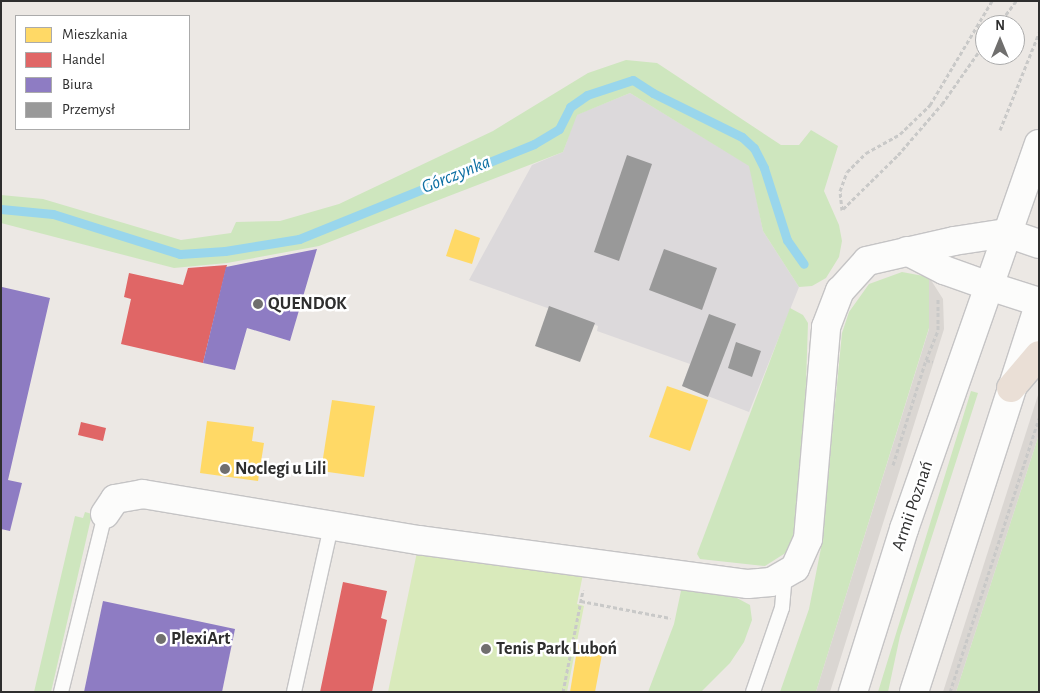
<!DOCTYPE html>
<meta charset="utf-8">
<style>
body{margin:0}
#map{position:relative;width:1040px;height:693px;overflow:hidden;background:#ece8e4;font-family:"Alegreya Sans",sans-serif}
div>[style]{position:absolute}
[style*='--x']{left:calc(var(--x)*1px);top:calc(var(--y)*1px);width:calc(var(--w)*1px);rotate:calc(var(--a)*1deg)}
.industrial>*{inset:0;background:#dcd9db}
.green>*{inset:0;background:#cee6be}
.pitch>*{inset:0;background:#d9eabb}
.plaza>*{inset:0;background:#dad6d2}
.homes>*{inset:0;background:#ffd966}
.shops>*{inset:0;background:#e06666}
.offices>*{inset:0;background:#8e7cc3}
.industry>*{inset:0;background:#999}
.stream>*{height:9px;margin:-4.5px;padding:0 4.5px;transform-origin:4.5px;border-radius:4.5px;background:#99d6ec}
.path>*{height:3px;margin-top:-1.5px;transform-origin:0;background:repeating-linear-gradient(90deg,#c9c9c8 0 4px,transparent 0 6.5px)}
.roads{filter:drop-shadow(1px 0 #c5c4c5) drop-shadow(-1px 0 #c5c4c5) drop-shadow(0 1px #c5c4c5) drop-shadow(0 -1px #c5c4c5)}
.lane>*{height:14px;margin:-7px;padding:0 7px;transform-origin:7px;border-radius:7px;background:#fcfcfb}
.street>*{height:28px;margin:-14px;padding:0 14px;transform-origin:14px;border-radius:14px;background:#fcfcfb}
.secondary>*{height:28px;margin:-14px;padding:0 14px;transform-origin:14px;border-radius:14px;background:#fcfcfb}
.highway>*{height:28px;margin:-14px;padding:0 14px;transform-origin:14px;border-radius:14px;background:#eadfd6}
.dots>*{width:14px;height:14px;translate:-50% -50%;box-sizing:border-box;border:2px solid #fff;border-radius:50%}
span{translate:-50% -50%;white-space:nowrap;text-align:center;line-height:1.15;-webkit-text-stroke:5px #fff;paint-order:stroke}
.poi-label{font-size:18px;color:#2e2e2e;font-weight:700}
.left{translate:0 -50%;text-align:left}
.street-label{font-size:18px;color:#2e2e2e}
.water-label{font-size:19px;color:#0d6fa3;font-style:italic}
.frame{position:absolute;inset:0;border:2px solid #2e2e2e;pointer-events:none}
.legend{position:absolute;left:15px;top:15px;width:175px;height:115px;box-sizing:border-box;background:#fff;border:1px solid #ababab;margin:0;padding:6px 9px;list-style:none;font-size:15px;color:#2e2e2e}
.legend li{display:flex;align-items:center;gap:10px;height:25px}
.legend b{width:25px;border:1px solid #ababab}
.north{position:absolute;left:975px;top:15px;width:50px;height:50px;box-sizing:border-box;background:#fff;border:1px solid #ababab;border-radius:50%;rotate:0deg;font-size:14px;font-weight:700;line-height:20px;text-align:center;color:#2e2e2e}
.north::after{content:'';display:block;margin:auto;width:18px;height:22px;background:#706f6e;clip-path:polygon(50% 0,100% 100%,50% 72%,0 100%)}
</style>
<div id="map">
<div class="industrial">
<div style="clip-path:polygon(630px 93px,750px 166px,763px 231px,799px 287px,749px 412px,682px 386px,690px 364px,597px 331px,598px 326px,469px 280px,532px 165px,563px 152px,576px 115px)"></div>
</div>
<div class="green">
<div style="clip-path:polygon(626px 60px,657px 63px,781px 145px,799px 145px,811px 130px,838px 146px,824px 191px,839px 225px,842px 241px,839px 257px,826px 278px,812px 286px,799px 287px,763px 231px,749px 166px,630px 93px,577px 115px,563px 152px,319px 246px,227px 263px,174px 268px,1px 223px,1px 195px,43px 199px,181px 240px,231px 233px,236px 222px,280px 221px,339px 204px,493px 131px,588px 73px)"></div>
<div style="clip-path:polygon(902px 272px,929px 277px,929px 328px,816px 692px,780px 692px,809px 609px,821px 548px,842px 333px,849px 312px,869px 284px)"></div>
<div style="clip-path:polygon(790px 308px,803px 315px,808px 323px,804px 442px,796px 536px,787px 552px,765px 566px,700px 559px,697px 554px)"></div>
<div style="clip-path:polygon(971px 391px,978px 393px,900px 636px,888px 692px,878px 692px)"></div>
<div style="clip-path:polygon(1039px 434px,1039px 692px,956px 692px)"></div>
<div style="clip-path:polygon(85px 512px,92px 514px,51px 692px,34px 692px,75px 516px,83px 518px)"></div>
<div style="clip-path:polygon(682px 586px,737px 598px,750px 605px,752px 620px,744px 642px,730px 663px,701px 692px,648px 692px,674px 624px)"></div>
</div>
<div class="pitch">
<div style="clip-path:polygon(417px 552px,583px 574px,577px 604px,584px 606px,567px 692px,388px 692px)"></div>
</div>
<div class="plaza">
<div style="clip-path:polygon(929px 277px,943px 299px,944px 329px,830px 692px,816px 692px,929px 329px)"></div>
<div style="clip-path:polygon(1039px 392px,1039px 434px,956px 692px,943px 692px)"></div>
</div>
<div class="homes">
<div style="clip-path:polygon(455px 229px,480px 238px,472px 264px,446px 256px)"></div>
<div style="clip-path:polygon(667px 386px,708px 400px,690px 451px,649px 437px)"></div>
<div style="clip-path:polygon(332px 400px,375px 406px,364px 477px,321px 471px)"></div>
<div style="clip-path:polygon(207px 421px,254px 427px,252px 441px,264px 443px,258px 481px,200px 473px)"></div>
<div style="clip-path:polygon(578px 644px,603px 649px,595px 692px,570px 692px)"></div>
</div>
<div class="shops">
<div style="clip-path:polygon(227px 265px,203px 363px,121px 344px,131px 299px,124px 297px,129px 273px,183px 285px,188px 268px)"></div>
<div style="clip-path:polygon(81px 422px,106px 428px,103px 441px,78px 435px)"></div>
<div style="clip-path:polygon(343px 582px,387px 591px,381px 618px,387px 620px,372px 692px,320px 692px)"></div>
</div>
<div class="offices">
<div style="clip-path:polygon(317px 249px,290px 341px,247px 328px,235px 370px,203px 363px,226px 267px)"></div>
<div style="clip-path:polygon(2px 287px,50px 298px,8px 480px,22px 483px,10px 531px,1px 529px)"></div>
<div style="clip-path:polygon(103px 601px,235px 629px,222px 692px,84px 692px)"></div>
</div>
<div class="industry">
<div style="clip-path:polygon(627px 155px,652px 164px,619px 261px,594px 252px)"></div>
<div style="clip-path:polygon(664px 249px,717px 268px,702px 310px,649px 290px)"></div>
<div style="clip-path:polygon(549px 306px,595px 323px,580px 362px,535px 346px)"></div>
<div style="clip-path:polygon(709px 314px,736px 324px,708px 397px,682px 386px)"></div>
<div style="clip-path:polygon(736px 342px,761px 351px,752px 377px,728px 368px)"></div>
</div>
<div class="stream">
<div style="--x:1;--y:209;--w:52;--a:5.5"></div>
<div style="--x:53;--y:214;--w:133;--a:17.5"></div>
<div style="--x:180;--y:254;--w:45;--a:-3.8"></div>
<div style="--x:225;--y:251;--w:75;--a:-9.2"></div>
<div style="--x:299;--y:239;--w:253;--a:-22"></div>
<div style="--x:534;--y:144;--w:29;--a:-31"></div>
<div style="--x:559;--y:129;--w:25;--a:-63"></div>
<div style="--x:570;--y:107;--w:21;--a:-35"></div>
<div style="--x:587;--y:95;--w:48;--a:-18.1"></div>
<div style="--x:633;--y:80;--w:24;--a:33"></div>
<div style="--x:653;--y:93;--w:99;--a:26.3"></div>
<div style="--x:742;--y:137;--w:16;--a:43"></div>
<div style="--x:754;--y:148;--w:22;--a:63"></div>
<div style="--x:764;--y:168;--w:76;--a:72.3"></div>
<div style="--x:787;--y:240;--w:29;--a:55"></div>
</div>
<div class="path">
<div style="--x:998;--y:25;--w:30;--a:-53"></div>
<div style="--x:1000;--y:130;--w:105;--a:-68.1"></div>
<div style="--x:843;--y:209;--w:77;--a:-44.5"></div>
<div style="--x:898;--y:155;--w:67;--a:-49.2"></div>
<div style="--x:942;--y:104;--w:75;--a:-54.8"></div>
<div style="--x:842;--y:210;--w:19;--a:-96"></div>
<div style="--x:840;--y:191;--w:20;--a:-70"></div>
<div style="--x:847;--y:172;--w:27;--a:-45"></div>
<div style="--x:866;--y:153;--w:39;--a:-29"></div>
<div style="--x:900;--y:134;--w:42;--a:-44"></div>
<div style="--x:930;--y:105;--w:121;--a:-59.2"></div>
<div style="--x:926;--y:360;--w:32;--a:-68"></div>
<div style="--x:938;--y:330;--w:32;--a:-90"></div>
<div style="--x:893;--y:465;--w:110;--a:-72.6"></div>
<div style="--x:926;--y:360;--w:7;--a:16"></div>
<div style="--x:581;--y:601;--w:91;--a:10.8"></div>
<div style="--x:563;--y:692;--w:104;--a:-78.9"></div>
<div style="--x:950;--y:692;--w:288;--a:-72"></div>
</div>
<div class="roads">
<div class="lane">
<div style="--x:61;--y:692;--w:183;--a:-76.1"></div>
<div style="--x:294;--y:692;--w:169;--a:-77.4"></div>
<div style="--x:753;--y:692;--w:89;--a:-71"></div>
<div style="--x:782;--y:608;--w:32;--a:-85"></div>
</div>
<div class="street">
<div style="--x:907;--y:251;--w:42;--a:27.2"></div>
<div style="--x:944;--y:270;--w:48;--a:19.6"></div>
<div style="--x:105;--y:514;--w:18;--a:-56"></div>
<div style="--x:115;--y:499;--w:28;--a:-10"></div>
<div style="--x:143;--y:494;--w:279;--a:9.5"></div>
<div style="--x:418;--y:540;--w:333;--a:7.6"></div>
<div style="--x:748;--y:584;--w:23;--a:-5"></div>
<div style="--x:771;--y:582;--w:28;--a:-30"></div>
<div style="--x:795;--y:568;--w:32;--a:-66"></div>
<div style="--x:808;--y:539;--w:213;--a:-85.1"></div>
<div style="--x:826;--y:327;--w:39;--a:-69"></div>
<div style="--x:840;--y:291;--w:40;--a:-48"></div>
<div style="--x:867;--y:261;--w:89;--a:-12.9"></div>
<div style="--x:954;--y:241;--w:54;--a:-8.6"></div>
</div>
<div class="secondary">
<div style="--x:1007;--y:233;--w:34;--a:19"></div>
<div style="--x:989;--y:286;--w:52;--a:17.7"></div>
<div style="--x:853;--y:692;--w:171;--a:-72.6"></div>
<div style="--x:904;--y:529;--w:408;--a:-70.7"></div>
<div style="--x:914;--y:692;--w:407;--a:-72.1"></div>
</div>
<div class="highway">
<div style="--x:1011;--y:388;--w:43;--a:-49.7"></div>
</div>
</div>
<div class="dots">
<div style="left:258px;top:304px;background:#706f6e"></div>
<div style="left:225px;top:469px;background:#706f6e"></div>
<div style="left:161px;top:639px;background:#706f6e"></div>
<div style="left:486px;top:649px;background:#706f6e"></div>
</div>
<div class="poi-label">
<span class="left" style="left:268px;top:304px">QUENDOK</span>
<span class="left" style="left:235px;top:469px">Noclegi u Lili</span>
<span class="left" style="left:171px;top:639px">PlexiArt</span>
<span class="left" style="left:496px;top:649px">Tenis Park Luboń</span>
</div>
<div class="street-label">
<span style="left:913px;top:506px;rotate:-71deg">Armii Poznań</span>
</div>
<div class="water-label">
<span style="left:456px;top:175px;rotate:-22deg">Górczynka</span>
</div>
<div class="frame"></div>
<ul class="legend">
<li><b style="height:14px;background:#ffd966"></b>Mieszkania</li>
<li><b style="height:14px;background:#e06666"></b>Handel</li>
<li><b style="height:14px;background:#8e7cc3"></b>Biura</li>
<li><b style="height:14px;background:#999"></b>Przemysł</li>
</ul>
<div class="north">N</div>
</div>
